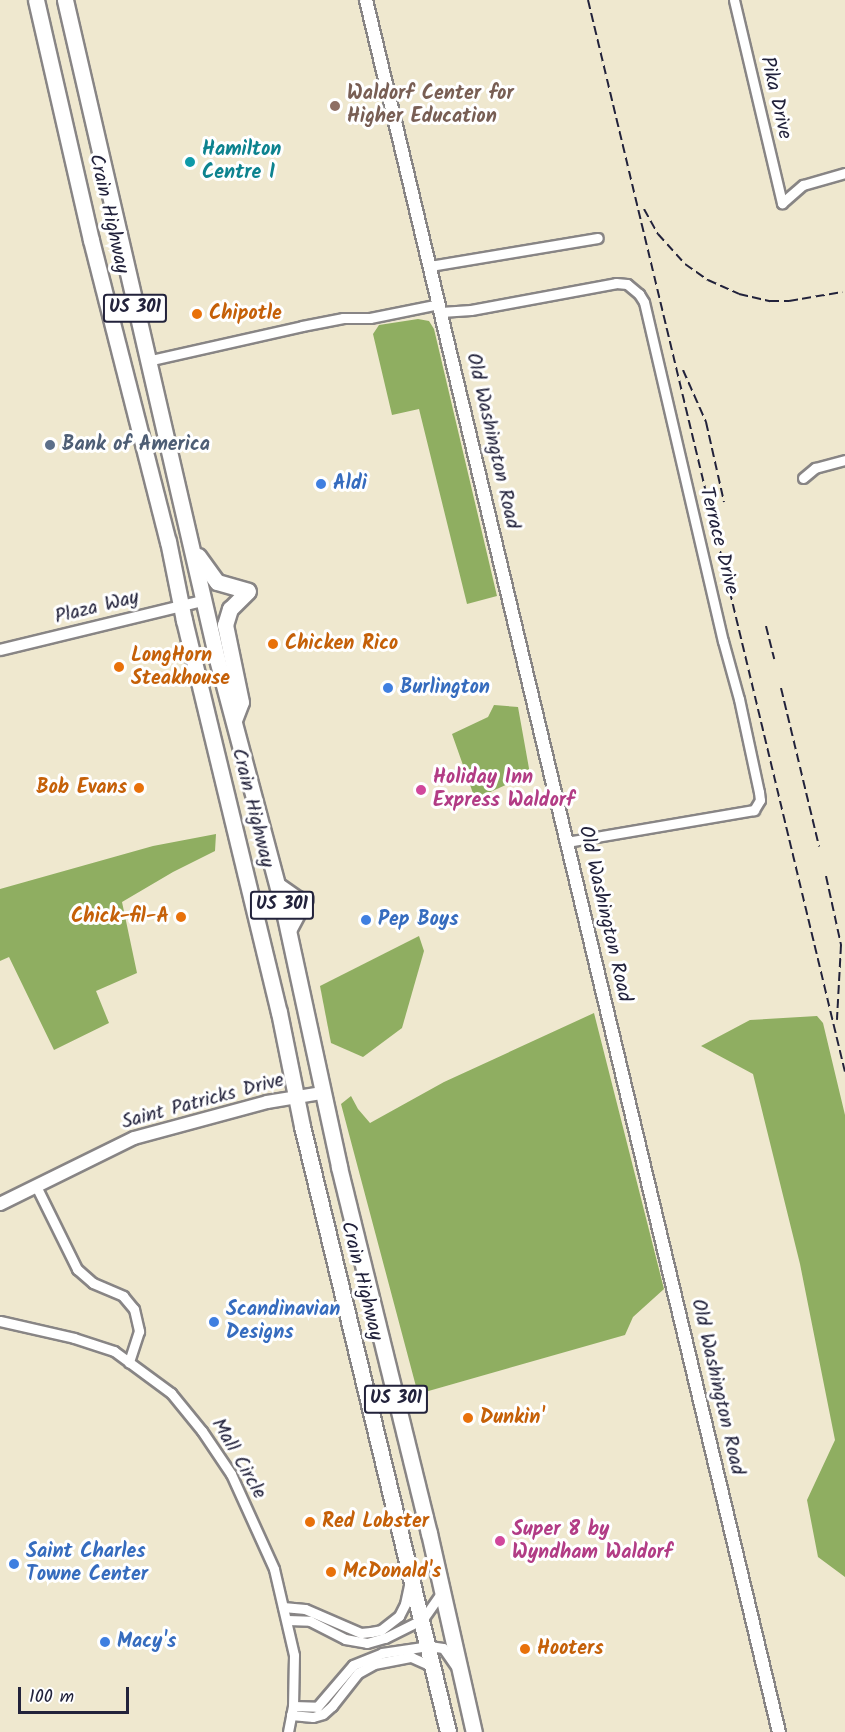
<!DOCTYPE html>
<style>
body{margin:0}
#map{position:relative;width:845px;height:1732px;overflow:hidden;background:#efe8cf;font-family:Kalam,sans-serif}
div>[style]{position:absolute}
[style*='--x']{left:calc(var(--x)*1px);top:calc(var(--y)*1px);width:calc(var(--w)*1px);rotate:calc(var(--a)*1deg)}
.forest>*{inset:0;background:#8fae61}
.roads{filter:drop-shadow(2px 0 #888585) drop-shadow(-2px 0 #888585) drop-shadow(0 2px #888585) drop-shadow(0 -2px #888585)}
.minor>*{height:9px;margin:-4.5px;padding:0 4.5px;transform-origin:4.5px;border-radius:4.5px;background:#fff}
.tertiary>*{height:10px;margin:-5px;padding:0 5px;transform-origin:5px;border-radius:5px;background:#fff}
.secondary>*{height:12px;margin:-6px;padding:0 6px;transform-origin:6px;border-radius:6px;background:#fff}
.trunk>*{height:15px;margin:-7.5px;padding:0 7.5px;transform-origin:7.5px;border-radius:7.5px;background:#fff}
.rail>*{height:2px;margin-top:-1px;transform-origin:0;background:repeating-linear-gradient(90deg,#22223b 0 9px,transparent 0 13.5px)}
.dots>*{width:16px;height:16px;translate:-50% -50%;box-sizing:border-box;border:3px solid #fff;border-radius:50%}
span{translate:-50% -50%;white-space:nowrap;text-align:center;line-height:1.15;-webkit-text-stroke:6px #fff;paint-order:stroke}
.shield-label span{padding:2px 4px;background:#fff;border:2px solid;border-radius:4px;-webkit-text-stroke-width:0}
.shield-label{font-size:18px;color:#22223b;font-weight:700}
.education-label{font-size:20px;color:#785e54;font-weight:700}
.left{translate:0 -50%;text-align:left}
.street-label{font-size:20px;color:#22223b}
.culture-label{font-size:20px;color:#0d838f;font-weight:700}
.food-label{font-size:20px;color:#c56008;font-weight:700}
.right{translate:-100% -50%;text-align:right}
.service-label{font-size:20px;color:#4e5e75;font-weight:700}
.shop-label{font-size:20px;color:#366cbe;font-weight:700}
.hotel-label{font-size:20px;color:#b23c85;font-weight:700}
.scale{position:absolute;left:18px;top:1687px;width:111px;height:27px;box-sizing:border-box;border:3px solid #22223b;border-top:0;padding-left:8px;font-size:18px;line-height:21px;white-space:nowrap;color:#22223b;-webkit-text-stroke:4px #fff;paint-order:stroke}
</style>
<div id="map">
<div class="forest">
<div style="clip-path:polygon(418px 319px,429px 321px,434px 329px,497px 596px,467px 604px,419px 409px,392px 415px,373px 334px,379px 325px)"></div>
<div style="clip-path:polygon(494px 705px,518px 707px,530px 774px,475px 799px,452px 734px,488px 717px)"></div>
<div style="clip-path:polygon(216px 834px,215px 851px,173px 872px,122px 902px,137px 973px,96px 991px,109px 1023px,54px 1050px,9px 957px,0 961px,0 889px,153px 846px)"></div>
<div style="clip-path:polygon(419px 936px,424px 951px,402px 1028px,363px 1057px,331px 1043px,320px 986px)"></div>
<div style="clip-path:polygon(594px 1013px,664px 1289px,633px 1317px,625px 1335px,418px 1394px,341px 1104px,351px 1096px,358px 1109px,370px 1123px,444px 1082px)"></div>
<div style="clip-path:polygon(817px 1016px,823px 1023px,845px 1115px,845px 1577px,818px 1557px,807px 1500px,835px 1440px,800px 1264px,753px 1074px,701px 1046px,750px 1020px)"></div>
</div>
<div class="roads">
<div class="minor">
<div style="--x:734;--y:0;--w:209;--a:76.7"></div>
<div style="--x:782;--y:203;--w:28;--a:-41"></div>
<div style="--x:803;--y:185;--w:44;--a:-15.9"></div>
<div style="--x:430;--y:266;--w:170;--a:-9.5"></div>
<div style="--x:441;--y:312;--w:30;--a:-4"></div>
<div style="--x:471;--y:310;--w:147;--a:-10.5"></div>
<div style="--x:616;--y:283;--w:11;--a:5"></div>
<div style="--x:627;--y:284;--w:16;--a:40"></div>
<div style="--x:639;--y:294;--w:9;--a:58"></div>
<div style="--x:644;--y:302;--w:348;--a:76.9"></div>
<div style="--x:723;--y:641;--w:60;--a:74.6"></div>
<div style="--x:739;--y:699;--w:95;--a:77.9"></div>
<div style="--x:759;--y:792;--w:8;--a:83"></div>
<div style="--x:760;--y:800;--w:12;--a:121"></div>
<div style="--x:754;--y:810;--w:190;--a:170.3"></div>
<div style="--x:147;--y:361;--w:159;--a:-12.7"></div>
<div style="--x:302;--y:326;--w:42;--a:-11"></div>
<div style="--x:343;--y:318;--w:27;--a:0"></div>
<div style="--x:370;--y:318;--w:70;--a:-11.5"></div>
<div style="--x:803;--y:478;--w:16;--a:-40"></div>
<div style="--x:815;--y:468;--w:31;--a:-15"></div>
<div style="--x:278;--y:882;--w:24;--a:35"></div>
<div style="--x:298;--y:896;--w:10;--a:17"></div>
<div style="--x:308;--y:899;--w:38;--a:118"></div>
<div style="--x:36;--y:1186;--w:93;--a:63.7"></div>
<div style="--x:77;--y:1269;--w:21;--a:41"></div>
<div style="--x:93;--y:1283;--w:33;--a:23"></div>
<div style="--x:123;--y:1296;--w:17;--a:50"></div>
<div style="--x:134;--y:1309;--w:23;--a:77"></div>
<div style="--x:139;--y:1331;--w:33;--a:108"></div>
<div style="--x:0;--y:1321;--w:76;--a:12.9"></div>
<div style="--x:74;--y:1338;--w:42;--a:18"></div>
<div style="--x:114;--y:1351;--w:71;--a:36.4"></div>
<div style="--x:171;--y:1393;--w:49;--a:50.8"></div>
<div style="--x:202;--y:1431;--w:52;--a:56"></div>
<div style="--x:231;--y:1474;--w:104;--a:65.6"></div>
<div style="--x:274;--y:1569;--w:88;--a:76.9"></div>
<div style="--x:294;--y:1655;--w:51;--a:91.1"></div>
<div style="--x:293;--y:1706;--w:26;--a:101"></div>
<div style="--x:283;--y:1607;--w:22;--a:5"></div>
<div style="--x:305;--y:1609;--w:61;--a:23.2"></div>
<div style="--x:361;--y:1633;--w:10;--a:-6"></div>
<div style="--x:371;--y:1632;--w:10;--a:-11"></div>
<div style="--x:381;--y:1630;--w:23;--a:-38"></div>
<div style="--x:399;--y:1616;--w:13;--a:-63"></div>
<div style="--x:405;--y:1604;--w:19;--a:-78"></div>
<div style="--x:287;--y:1620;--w:23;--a:2"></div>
<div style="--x:310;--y:1621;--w:39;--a:27"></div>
<div style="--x:345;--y:1639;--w:22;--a:10"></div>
<div style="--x:367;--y:1643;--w:19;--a:-16"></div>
<div style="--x:385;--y:1638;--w:42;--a:-26.6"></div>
<div style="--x:423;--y:1619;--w:33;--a:-55"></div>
<div style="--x:293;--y:1706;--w:24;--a:2"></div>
<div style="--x:317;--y:1707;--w:55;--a:-49.4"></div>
<div style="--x:353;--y:1665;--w:31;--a:-22"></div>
<div style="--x:382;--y:1653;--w:48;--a:-8.5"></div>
<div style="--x:429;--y:1646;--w:14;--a:8"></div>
<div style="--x:443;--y:1648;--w:21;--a:55"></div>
<div style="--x:291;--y:1715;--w:22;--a:5"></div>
<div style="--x:313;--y:1717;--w:10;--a:-17"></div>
<div style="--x:323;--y:1714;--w:12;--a:-42"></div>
<div style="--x:332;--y:1706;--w:42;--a:-51.8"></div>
<div style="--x:358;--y:1673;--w:18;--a:-29"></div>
<div style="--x:374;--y:1664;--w:38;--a:-11"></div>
<div style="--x:411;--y:1657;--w:22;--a:24"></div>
</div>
<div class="tertiary">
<div style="--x:0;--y:650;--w:209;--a:-13.6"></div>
</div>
<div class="secondary">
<div style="--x:366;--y:0;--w:1781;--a:76.59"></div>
<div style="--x:0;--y:1204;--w:149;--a:-26.2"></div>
<div style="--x:134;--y:1138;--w:138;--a:-15.1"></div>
<div style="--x:267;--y:1102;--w:56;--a:-9.3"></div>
</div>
<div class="trunk">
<div style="--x:36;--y:0;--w:246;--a:77.1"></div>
<div style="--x:91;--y:240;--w:311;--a:75.7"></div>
<div style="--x:168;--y:541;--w:81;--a:78.6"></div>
<div style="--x:184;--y:620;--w:403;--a:76.4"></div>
<div style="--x:279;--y:1012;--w:116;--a:78.6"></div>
<div style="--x:302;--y:1126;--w:623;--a:76.45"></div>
<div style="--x:65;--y:0;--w:676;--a:77.01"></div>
<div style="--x:217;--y:659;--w:257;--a:75.1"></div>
<div style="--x:283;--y:907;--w:266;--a:77.8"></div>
<div style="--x:339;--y:1167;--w:377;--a:76.2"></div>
<div style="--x:429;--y:1533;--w:204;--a:77.3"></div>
<div style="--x:198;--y:556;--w:32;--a:54"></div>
<div style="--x:217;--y:582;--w:32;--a:16"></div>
<div style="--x:234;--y:720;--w:19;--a:-69"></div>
<div style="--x:241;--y:702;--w:79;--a:-101.7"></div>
<div style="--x:225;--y:625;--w:17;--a:-73"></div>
<div style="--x:230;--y:609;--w:25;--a:-45"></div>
</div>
</div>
<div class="rail">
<div style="--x:588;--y:0;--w:1102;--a:76.52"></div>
<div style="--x:644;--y:209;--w:29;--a:61"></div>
<div style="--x:658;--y:234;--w:40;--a:48"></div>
<div style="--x:685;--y:264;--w:28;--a:35"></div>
<div style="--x:708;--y:280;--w:34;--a:24"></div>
<div style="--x:739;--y:294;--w:32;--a:13"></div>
<div style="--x:770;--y:301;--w:19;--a:0"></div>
<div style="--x:789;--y:301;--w:54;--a:-9.6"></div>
<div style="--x:683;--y:370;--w:57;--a:66.1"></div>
<div style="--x:706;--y:422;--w:82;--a:77.3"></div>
<div style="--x:766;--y:626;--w:34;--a:76"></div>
<div style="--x:781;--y:688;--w:163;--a:76.5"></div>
<div style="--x:826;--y:876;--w:71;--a:77.7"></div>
<div style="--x:841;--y:945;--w:75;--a:93.1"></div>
</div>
<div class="dots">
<div style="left:335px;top:106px;background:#8d6e63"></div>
<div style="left:190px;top:162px;background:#0f9aa8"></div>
<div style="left:197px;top:314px;background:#e8710a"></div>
<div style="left:50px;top:445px;background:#5c6f8a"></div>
<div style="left:321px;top:484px;background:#3f7fe0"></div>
<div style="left:273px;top:644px;background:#e8710a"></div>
<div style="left:119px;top:667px;background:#e8710a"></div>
<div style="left:388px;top:688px;background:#3f7fe0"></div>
<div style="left:139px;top:788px;background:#e8710a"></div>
<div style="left:421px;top:790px;background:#d1479c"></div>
<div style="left:181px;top:917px;background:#e8710a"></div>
<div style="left:366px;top:920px;background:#3f7fe0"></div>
<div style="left:214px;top:1322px;background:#3f7fe0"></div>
<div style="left:468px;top:1418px;background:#e8710a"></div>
<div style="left:310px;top:1522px;background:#e8710a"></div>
<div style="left:500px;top:1541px;background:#d1479c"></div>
<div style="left:14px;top:1564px;background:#3f7fe0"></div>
<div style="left:331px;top:1572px;background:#e8710a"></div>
<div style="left:105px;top:1642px;background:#3f7fe0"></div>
<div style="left:525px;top:1649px;background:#e8710a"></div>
</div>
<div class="shield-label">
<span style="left:135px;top:308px">US 301</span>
<span style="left:282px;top:905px">US 301</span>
<span style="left:396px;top:1399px">US 301</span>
</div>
<div class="education-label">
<span class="left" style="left:347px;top:106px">Waldorf Center for<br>Higher Education</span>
</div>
<div class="street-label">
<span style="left:775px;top:98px;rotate:77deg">Pika Drive</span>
<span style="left:108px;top:214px;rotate:77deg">Crain Highway</span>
<span style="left:492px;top:441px;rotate:77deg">Old Washington Road</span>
<span style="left:718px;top:541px;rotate:76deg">Terrace Drive</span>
<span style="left:97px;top:608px;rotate:-14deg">Plaza Way</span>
<span style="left:252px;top:808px;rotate:76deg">Crain Highway</span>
<span style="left:604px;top:914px;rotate:77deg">Old Washington Road</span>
<span style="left:203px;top:1102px;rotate:-15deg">Saint Patricks Drive</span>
<span style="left:361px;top:1281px;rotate:76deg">Crain Highway</span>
<span style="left:717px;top:1387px;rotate:77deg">Old Washington Road</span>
<span style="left:238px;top:1459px;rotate:60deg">Mall Circle</span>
</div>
<div class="culture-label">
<span class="left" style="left:202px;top:162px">Hamilton<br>Centre I</span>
</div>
<div class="food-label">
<span class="left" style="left:209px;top:314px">Chipotle</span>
<span class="left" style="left:285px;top:644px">Chicken Rico</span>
<span class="left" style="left:131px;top:668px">LongHorn<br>Steakhouse</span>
<span class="right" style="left:127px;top:788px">Bob Evans</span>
<span class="right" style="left:169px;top:917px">Chick-fil-A</span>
<span class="left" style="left:480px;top:1418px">Dunkin'</span>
<span class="left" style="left:322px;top:1522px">Red Lobster</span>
<span class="left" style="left:343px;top:1572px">McDonald's</span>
<span class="left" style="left:537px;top:1649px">Hooters</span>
</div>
<div class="service-label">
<span class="left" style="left:62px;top:445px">Bank of America</span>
</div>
<div class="shop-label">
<span class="left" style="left:333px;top:484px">Aldi</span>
<span class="left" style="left:400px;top:688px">Burlington</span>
<span class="left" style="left:378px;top:920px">Pep Boys</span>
<span class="left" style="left:226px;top:1322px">Scandinavian<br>Designs</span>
<span class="left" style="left:26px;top:1564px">Saint Charles<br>Towne Center</span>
<span class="left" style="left:117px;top:1642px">Macy's</span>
</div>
<div class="hotel-label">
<span class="left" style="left:433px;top:790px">Holiday Inn<br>Express Waldorf</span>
<span class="left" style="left:512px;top:1542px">Super 8 by<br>Wyndham Waldorf</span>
</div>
<div class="scale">100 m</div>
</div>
